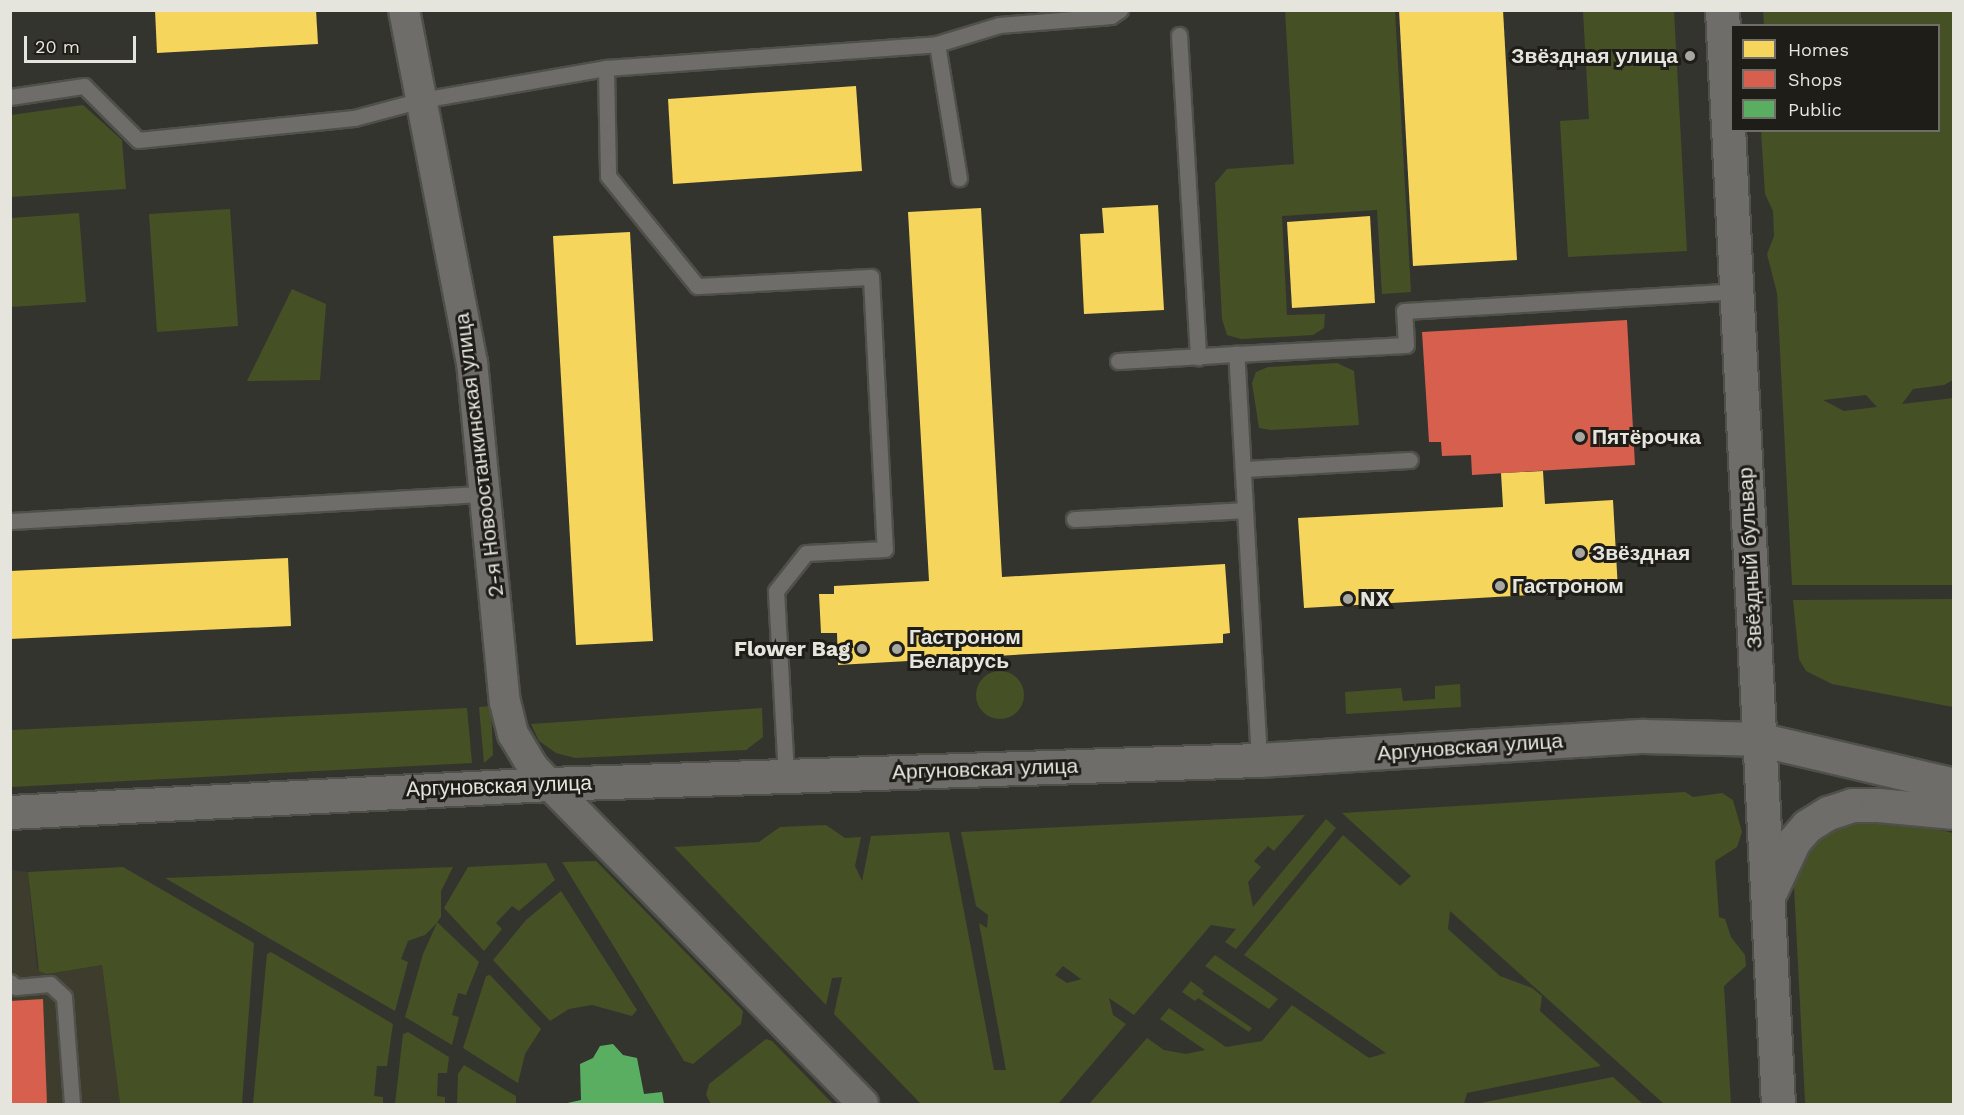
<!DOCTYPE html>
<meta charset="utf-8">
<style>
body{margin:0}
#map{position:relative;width:1964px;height:1115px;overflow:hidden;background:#34342f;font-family:"Work Sans",sans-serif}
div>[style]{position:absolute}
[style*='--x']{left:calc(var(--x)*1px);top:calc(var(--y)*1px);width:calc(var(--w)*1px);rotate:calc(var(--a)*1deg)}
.built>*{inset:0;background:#3e3c2d}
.green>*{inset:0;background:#455025}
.round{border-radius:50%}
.homes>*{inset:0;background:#f6d55c}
.shops>*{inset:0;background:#d6604d}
.public>*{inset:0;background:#5aae61}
.roads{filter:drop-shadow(2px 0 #50504b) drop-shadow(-2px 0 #50504b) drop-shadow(0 2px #50504b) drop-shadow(0 -2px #50504b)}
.service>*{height:15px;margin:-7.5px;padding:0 7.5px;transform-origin:7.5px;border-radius:7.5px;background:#6e6d69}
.minor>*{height:30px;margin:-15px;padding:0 15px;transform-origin:15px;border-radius:15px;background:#6e6d69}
.tertiary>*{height:33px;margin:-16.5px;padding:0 16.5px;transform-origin:16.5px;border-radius:16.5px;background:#6e6d69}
.secondary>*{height:33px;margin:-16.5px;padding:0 16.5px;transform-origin:16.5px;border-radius:16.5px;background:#6e6d69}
.dots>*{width:16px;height:16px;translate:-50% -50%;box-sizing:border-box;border:3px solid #1e1d18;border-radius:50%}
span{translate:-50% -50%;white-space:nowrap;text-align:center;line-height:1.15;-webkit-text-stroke:6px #1e1d18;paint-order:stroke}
.poi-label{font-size:21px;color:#e5e4dd;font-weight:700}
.right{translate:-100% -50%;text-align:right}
.left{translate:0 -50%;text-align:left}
.street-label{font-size:21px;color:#e5e4dd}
.frame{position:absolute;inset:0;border:12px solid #e5e4dd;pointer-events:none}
.legend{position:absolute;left:1730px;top:24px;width:210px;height:108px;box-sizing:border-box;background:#1e1d18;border:2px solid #6e6d67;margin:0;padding:8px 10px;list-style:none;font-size:18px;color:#e5e4dd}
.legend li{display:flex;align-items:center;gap:12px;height:30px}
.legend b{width:30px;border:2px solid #6e6d67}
.scale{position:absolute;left:24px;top:36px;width:112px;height:27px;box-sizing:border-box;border:3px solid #e5e4dd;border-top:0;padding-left:8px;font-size:18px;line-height:21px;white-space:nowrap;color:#e5e4dd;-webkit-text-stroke:4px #1e1d18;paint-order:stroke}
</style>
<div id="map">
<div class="built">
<div style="clip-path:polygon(11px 870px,28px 872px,37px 967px,47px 974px,102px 965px,120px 1104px,11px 1104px)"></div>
</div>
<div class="green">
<div style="clip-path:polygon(1285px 11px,1395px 11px,1411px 292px,1382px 294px,1377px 210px,1282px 216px,1287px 315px,1325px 314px,1324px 328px,1313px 335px,1241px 339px,1227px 335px,1222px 319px,1215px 183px,1227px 169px,1294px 164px)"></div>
<div style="clip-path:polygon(1583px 11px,1674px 11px,1687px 251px,1568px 257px,1560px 121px,1589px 119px)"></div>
<div style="clip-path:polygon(evenodd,1763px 11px,1953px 11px,1953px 380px,1944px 385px,1913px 389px,1902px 404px,1953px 398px,1953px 585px,1792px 585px,1777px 293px,1767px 254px,1774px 236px,1773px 211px,1765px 194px,1761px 131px,1938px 130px,1938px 26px,1764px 25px,1763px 11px,1866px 395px,1877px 407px,1844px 411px,1823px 400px,1866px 395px)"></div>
<div style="clip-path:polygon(83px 105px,122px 140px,126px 189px,11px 197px,11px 115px)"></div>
<div style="clip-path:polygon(230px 209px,238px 326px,157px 332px,149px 214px)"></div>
<div style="clip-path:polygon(79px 213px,86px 302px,11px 307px,11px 218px)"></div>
<div style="clip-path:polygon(292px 289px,326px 304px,320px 380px,247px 381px)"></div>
<div style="clip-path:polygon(1337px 363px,1354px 371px,1359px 425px,1271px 430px,1259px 428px,1252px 383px,1256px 372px,1268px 367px)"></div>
<div style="clip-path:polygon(1953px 599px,1953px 707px,1832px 684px,1806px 671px,1799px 659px,1793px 600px)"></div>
<div class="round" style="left:976px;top:671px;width:48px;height:48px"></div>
<div style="clip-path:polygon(1460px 684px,1461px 707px,1346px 714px,1345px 692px,1401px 688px,1403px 701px,1435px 699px,1435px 686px)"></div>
<div style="clip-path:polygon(491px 706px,493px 755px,484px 763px,479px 707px)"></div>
<div style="clip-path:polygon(467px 708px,472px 763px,11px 787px,11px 730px)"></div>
<div style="clip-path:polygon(762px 708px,763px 737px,746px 750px,575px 758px,556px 753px,539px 741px,531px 724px)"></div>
<div style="clip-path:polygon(1685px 792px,1693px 797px,1722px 793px,1733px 800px,1742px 832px,1737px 847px,1715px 861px,1719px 917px,1725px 919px,1731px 937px,1745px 955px,1746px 966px,1724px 986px,1731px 1104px,1664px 1104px,1450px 911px,1448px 929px,1500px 976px,1532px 988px,1542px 996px,1540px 1011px,1601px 1066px,1467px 1093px,1464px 1104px,1089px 1104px,1147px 1038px,1164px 1050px,1186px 1054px,1205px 1050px,1160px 1019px,1169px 1008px,1226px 1047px,1262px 1041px,1292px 1005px,1369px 1058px,1386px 1053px,1244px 955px,1343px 835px,1400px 886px,1411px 876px,1342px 813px)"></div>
<div style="clip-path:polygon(evenodd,1305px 815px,1274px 851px,1268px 846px,1254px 861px,1261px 867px,1248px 882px,1253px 907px,1326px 819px,1336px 828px,1236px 949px,1225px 942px,1236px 929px,1211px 925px,1134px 1015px,1109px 998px,1113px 1015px,1126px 1024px,1058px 1104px,921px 1104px,834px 1014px,842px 977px,832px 978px,826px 1005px,674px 847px,759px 842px,780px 827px,826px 825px,845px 838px,861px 837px,855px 866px,862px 881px,871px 836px,949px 832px,994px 1070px,1006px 1070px,979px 923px,987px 928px,988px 915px,976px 906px,961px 832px,1305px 815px,1063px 966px,1081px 979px,1082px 979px,1067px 983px,1055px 975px,1063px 966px)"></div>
<div style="clip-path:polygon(1877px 815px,1953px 833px,1953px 1104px,1806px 1104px,1805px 1101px,1793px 867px,1832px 821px)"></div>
<div style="clip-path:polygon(596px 861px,743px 1011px,741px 1024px,693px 1064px,684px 1061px,562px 862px)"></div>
<div style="clip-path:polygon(546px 863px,555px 880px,519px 911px,512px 906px,496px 923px,502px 929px,484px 951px,444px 908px,468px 867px)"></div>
<div style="clip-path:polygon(123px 867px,254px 943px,242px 1104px,120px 1104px,102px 965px,47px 974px,39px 971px,28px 872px)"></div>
<div style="clip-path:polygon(453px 867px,441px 891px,441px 917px,437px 922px,479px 962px,466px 995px,458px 993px,452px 1015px,459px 1017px,452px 1045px,405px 1017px,423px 954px,437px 923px,425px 935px,408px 941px,401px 959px,408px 962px,395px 1011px,165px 878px)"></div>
<div style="clip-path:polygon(561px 891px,637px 1010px,632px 1016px,592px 1005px,569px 1009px,550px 1021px,493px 960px,526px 920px)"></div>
<div style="clip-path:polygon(271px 952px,393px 1024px,387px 1066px,377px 1066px,374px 1096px,383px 1097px,383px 1104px,253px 1104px,267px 954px)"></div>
<div style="clip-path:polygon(1215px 955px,1278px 999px,1269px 1009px,1205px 966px)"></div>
<div style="clip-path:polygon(490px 975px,541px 1029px,525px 1054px,518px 1083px,463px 1048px,486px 976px)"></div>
<div style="clip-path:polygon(1191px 981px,1204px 991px,1202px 994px,1252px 1028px,1249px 1032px,1198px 998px,1195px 1001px,1182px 992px)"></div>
<div style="clip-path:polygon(408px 1032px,449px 1057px,447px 1073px,438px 1073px,437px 1096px,445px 1097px,445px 1104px,395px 1104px,403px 1034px)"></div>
<div style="clip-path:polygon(766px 1039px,772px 1041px,833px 1104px,711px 1104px,706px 1095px,709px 1084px)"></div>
<div style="clip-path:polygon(464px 1065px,516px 1096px,516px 1104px,457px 1104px,458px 1074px)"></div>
<div style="clip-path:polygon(1613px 1077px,1643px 1104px,1475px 1104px)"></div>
</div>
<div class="homes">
<div style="clip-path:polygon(155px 10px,316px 10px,318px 44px,157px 53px)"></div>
<div style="clip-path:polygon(1399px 10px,1503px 10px,1517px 260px,1413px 266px)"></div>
<div style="clip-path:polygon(856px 86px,862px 171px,673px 184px,668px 99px)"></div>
<div style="clip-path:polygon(1158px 205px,1164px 310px,1084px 314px,1080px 234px,1104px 233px,1102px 208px)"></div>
<div style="clip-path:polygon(981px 208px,1002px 577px,1225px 564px,1230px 633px,1223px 634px,1223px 643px,838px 665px,837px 633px,821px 633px,819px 594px,834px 594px,834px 586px,929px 581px,908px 212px)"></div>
<div style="clip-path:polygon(1370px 216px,1375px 303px,1292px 308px,1287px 222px)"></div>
<div style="clip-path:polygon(630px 232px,653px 641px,576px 645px,553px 236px)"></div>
<div style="clip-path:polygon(1543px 471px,1545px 504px,1613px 500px,1618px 590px,1304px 608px,1298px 518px,1503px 507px,1501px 473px)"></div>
<div style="clip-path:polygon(288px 558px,291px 626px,10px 639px,10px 571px)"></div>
</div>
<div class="shops">
<div style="clip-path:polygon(1627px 320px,1635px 465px,1472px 475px,1471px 455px,1442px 456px,1441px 442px,1429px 442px,1422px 332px)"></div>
<div style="clip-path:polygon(43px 999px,47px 1104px,10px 1104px,10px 1001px)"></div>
</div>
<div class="public">
<div style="clip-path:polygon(613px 1044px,623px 1055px,637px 1058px,644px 1094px,662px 1092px,664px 1104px,563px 1104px,581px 1100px,580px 1064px,593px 1058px,600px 1046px)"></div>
</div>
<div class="roads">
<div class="service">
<div style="--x:1179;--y:35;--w:323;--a:86.6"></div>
<div style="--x:937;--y:44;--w:136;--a:80.7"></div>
<div style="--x:606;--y:68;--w:108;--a:88.9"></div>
<div style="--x:608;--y:176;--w:141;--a:51"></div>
<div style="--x:697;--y:286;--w:174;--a:-3"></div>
<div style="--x:871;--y:277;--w:272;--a:87.1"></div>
<div style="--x:885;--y:549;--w:79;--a:177.1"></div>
<div style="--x:806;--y:553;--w:48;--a:128.3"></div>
<div style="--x:776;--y:591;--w:185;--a:86.9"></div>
<div style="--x:10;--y:97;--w:75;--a:-8.5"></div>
<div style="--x:84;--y:86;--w:76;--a:45"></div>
<div style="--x:138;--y:140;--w:217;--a:-5.8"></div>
<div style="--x:354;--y:118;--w:69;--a:-15"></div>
<div style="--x:421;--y:100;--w:188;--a:-9.8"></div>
<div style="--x:606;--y:68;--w:332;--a:-4.1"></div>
<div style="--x:937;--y:44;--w:65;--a:-17"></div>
<div style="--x:999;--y:25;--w:112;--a:-4.6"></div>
<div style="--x:1111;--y:16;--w:11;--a:-34"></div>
<div style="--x:1118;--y:361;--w:118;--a:-3.4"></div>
<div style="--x:1243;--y:469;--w:167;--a:-3.1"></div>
<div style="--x:1074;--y:519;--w:171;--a:-3"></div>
<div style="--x:10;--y:521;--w:476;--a:-3.3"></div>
<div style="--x:1259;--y:760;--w:407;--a:-93.2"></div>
<div style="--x:1236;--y:354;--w:170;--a:-3"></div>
<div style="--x:1406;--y:345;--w:34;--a:-93"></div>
<div style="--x:1404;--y:311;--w:334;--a:-3.4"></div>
<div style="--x:10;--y:982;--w:8;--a:40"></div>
<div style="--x:16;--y:987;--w:34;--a:-5"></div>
<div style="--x:50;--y:984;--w:19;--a:43"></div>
<div style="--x:64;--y:997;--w:107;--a:85.7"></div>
</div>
<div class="minor">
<div style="--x:404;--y:10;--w:359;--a:79.1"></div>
<div style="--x:472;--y:362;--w:342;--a:84.5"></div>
<div style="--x:505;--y:702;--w:33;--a:76"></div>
<div style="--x:513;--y:734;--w:37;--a:59"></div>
<div style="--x:532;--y:766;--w:25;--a:47"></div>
<div style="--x:549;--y:784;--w:448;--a:45.5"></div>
</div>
<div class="tertiary">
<div style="--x:1722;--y:10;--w:1095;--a:87.07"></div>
<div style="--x:1771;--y:890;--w:54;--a:-64.9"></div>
<div style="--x:1794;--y:841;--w:20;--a:-49"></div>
<div style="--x:1807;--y:826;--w:25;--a:-32"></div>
<div style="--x:1828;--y:813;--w:25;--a:-18"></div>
<div style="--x:1852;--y:805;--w:26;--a:0"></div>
<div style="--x:1878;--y:805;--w:76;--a:5.3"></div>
</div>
<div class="secondary">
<div style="--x:10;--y:812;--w:540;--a:-2.97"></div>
<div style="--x:549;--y:784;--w:710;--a:-1.94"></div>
<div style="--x:1259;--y:760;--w:385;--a:-3.6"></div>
<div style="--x:1643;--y:736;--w:115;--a:1.5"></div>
<div style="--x:1758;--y:739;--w:201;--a:13.2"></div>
</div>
</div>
<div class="dots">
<div style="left:1690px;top:56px;background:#a7a6a0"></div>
<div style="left:1580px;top:437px;background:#a7a6a0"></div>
<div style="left:1580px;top:553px;background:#a7a6a0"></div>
<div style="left:1500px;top:586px;background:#a7a6a0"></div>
<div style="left:1348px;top:599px;background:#a7a6a0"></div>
<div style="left:862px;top:649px;background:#a7a6a0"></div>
<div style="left:897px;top:649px;background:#a7a6a0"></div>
</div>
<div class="poi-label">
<span class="right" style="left:1678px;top:56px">Звёздная улица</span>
<span class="left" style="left:1592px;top:437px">Пятёрочка</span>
<span class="left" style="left:1592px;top:553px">Звёздная</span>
<span class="left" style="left:1512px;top:586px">Гастроном</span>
<span class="left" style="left:1360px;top:599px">NX</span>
<span class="left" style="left:909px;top:649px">Гастроном<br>Беларусь</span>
<span class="right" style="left:850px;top:649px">Flower Bag</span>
</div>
<div class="street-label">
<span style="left:479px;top:455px;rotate:-97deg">2-я Новоостанкинская улица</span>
<span style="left:1750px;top:558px;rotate:-93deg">Звёздный бульвар</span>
<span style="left:1470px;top:747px;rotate:-4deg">Аргуновская улица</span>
<span style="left:985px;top:769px;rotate:-2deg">Аргуновская улица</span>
<span style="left:499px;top:786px;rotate:-2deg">Аргуновская улица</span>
</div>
<div class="frame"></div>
<ul class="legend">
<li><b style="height:16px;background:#f6d55c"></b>Homes</li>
<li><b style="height:16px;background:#d6604d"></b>Shops</li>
<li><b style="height:16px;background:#5aae61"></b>Public</li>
</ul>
<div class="scale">20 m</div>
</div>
